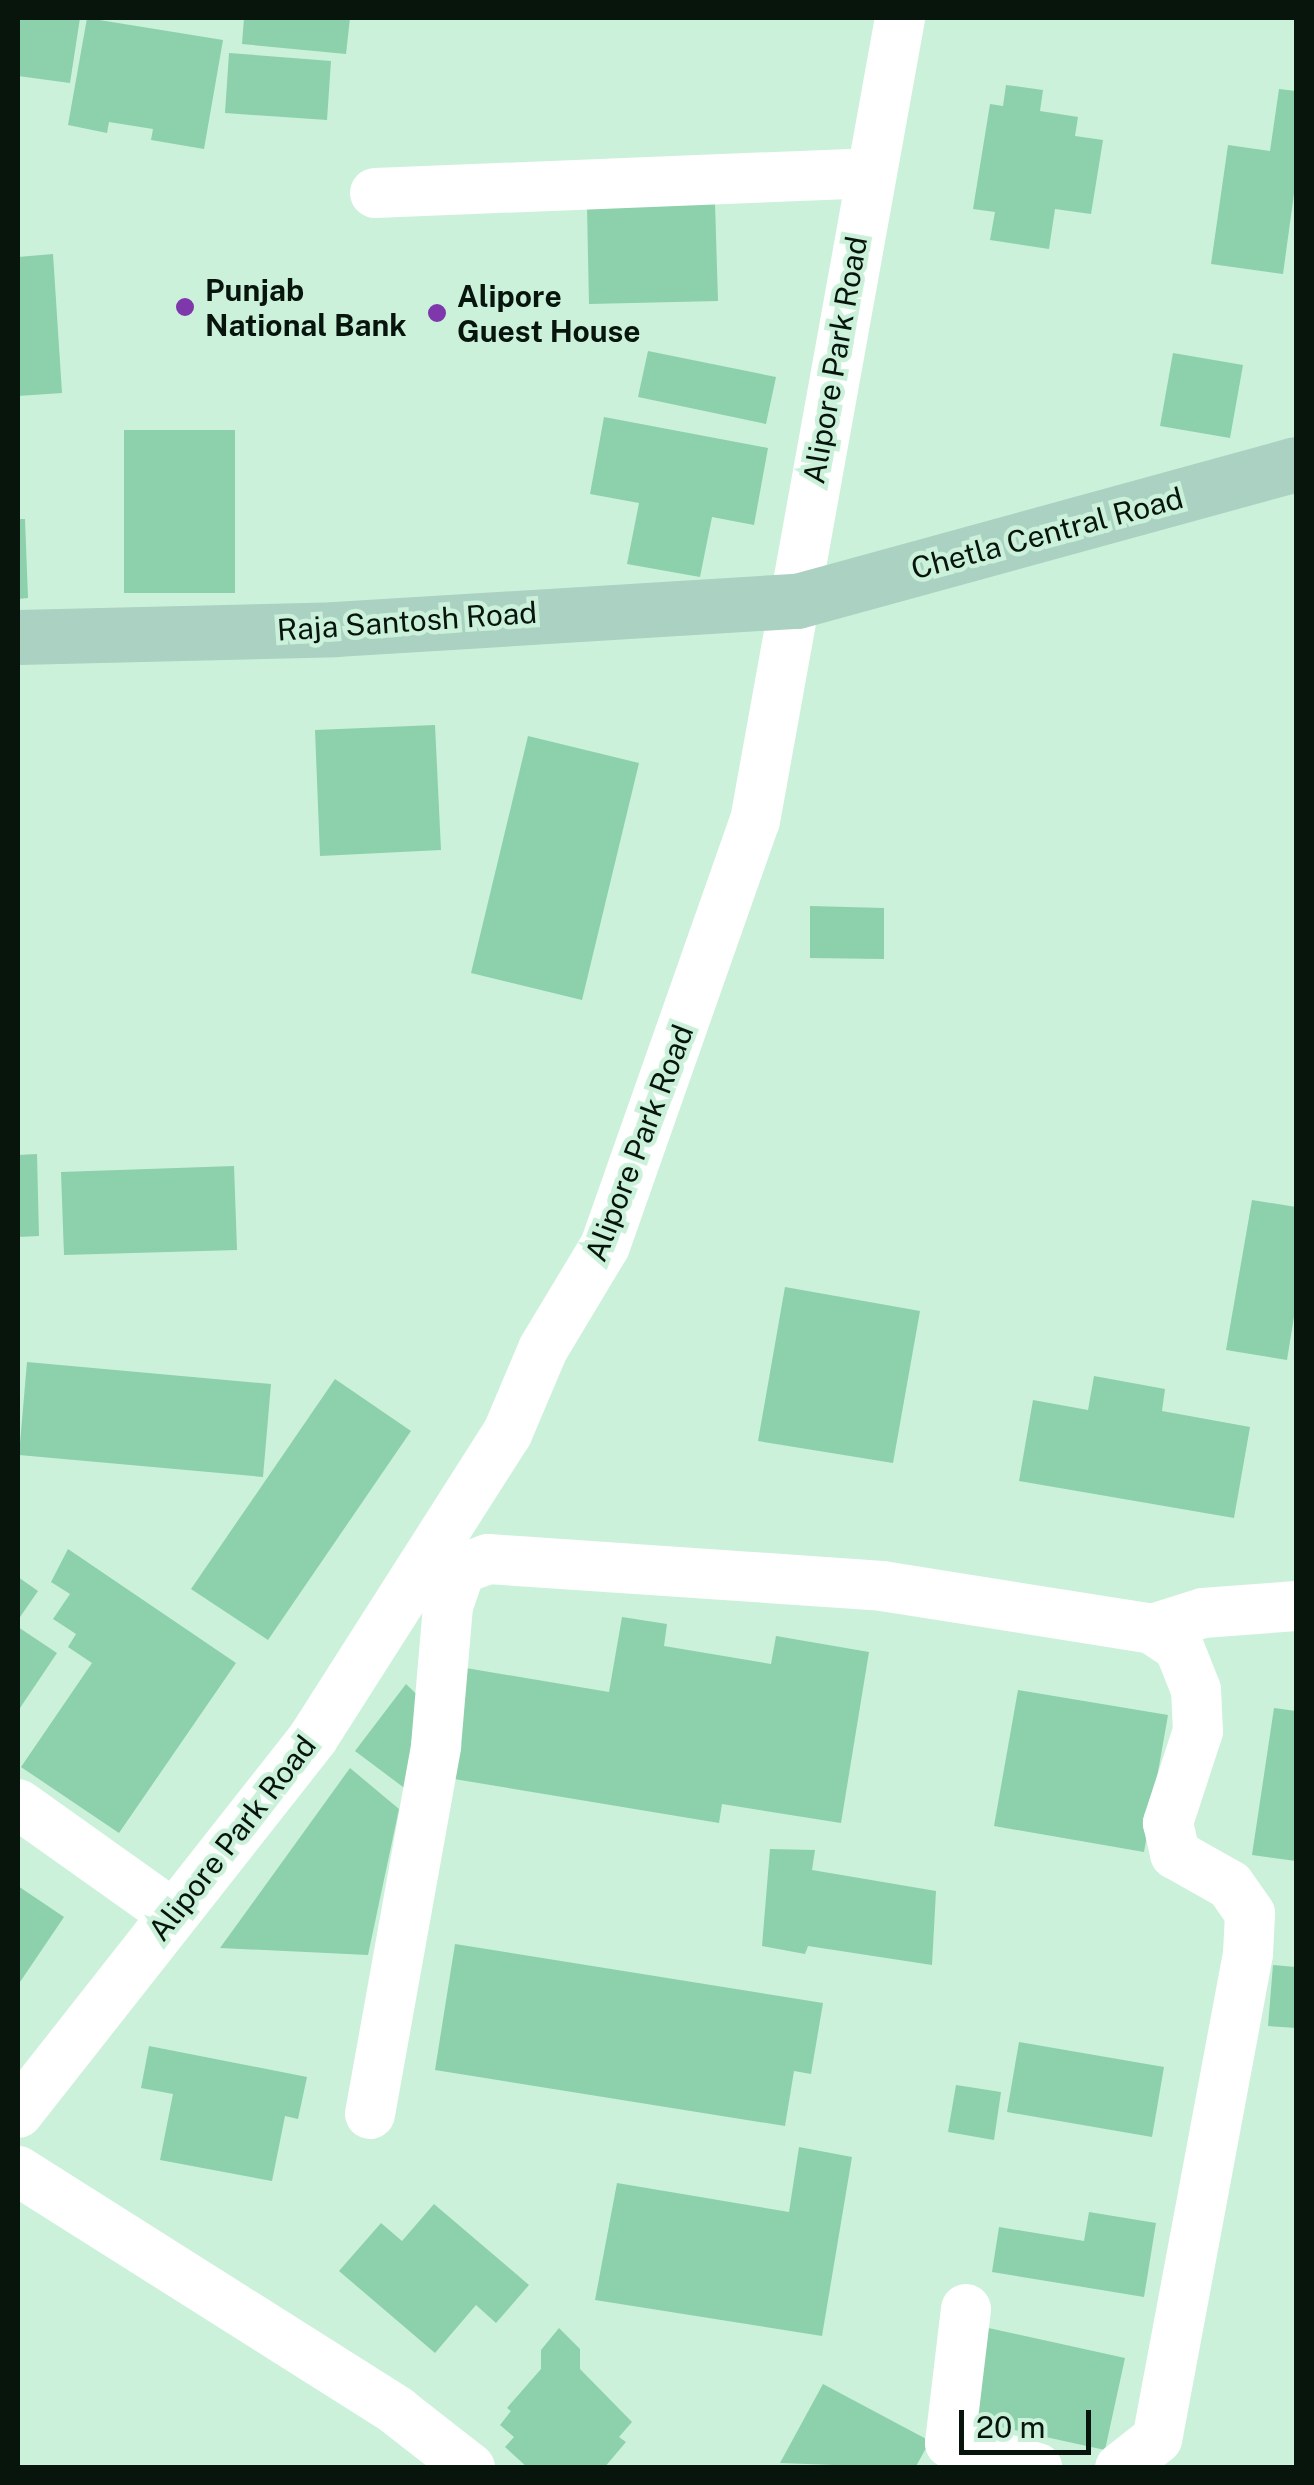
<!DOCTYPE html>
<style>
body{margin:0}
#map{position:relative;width:1314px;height:2485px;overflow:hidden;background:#cbf1da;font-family:"Public Sans",sans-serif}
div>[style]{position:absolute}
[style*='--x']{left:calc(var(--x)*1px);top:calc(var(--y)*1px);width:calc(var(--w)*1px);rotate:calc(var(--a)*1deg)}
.building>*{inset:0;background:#8cd1ab}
.street>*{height:50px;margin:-25px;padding:0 25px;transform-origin:25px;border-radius:25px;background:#fff}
.secondary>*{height:55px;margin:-27.5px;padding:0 27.5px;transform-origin:27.5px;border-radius:27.5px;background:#aad1c1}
.dots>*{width:28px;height:28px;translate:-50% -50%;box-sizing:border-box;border:5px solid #cbf1da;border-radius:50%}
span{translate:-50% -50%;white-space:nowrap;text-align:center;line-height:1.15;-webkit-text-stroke:9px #cbf1da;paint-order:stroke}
.poi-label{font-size:30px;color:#07150d;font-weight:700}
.left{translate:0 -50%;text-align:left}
.street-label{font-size:30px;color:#07150d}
.frame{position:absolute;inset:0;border:20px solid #07150d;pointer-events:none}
.scale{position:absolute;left:959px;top:2410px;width:132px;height:45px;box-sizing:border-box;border:5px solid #07150d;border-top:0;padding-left:12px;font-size:30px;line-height:35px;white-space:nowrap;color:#07150d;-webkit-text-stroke:8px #cbf1da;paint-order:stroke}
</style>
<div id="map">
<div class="building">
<div style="clip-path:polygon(18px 18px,80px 18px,70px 83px,18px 76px)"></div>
<div style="clip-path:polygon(87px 18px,223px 40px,204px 149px,151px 140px,153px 129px,109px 122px,107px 133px,68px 125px)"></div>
<div style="clip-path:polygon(244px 18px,350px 18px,346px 54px,242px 44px)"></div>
<div style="clip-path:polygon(229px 53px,331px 61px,327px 120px,225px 113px)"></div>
<div style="clip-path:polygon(1006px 85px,1043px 90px,1040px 111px,1078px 117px,1075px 136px,1103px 140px,1091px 214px,1055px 209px,1049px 249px,990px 240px,995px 212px,973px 209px,990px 104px,1003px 106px)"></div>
<div style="clip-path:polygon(1279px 89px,1296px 91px,1296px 179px,1283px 274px,1211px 264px,1228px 145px,1270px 151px)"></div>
<div style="clip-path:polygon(715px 203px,718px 301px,589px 304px,587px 207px)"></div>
<div style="clip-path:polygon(53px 254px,62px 393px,18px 396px,18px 257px)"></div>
<div style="clip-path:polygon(648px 351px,776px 377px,766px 424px,638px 397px)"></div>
<div style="clip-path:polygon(1173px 353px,1243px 365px,1230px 438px,1160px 426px)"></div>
<div style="clip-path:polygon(604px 417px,768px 448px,754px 525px,712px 517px,700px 577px,627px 564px,639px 503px,590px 494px)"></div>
<div style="clip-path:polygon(124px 430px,235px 430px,235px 593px,124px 593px)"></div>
<div style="clip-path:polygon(18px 519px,25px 519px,28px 598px,18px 599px)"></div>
<div style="clip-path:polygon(435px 725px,441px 850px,320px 856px,315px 730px)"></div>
<div style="clip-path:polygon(528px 736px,639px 763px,582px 1000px,471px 973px)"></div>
<div style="clip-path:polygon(810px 906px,884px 908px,884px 959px,810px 958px)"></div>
<div style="clip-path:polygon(37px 1154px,39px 1236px,18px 1237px,18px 1155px)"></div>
<div style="clip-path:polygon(234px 1166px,237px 1250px,64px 1255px,61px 1172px)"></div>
<div style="clip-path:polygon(1252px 1200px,1296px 1207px,1296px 1304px,1287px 1360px,1226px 1350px)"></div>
<div style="clip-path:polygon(785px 1287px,920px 1311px,893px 1463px,758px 1441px)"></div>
<div style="clip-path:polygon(27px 1362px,271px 1384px,263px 1477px,19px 1455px)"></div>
<div style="clip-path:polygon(1094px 1376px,1165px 1389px,1162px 1411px,1250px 1427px,1234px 1518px,1019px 1481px,1033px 1400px,1088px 1410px)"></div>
<div style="clip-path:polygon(335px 1379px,411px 1431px,268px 1640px,191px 1589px)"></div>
<div style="clip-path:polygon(68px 1549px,236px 1663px,119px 1833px,21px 1767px,92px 1663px,68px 1647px,76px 1634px,53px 1619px,70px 1594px,51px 1582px)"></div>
<div style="clip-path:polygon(18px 1577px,38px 1591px,18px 1620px)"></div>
<div style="clip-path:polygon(622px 1617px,667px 1624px,664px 1646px,771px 1664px,776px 1636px,869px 1652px,841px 1823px,722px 1804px,719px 1823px,448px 1778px,466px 1668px,609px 1692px)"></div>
<div style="clip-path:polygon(18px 1627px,57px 1653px,18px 1711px)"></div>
<div style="clip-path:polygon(406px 1684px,429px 1706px,407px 1790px,355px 1751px)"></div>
<div style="clip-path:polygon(1018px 1690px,1168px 1715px,1144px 1852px,994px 1826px)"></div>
<div style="clip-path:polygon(1274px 1708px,1296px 1711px,1296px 1861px,1252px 1855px)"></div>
<div style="clip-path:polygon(350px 1768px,399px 1809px,368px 1955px,220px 1948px)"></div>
<div style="clip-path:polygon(770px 1849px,815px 1850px,812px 1870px,936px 1891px,932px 1965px,808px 1946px,805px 1954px,762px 1946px)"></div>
<div style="clip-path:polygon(18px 1886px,64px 1917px,18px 1985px)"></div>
<div style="clip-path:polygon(455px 1944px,823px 2003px,811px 2074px,794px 2071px,785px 2126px,435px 2070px)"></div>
<div style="clip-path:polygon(1273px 1965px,1296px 1967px,1296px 2028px,1268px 2026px)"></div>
<div style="clip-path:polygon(1019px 2042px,1164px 2067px,1152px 2137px,1007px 2112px)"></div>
<div style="clip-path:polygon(149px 2046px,307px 2077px,298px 2119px,285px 2116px,272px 2181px,160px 2160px,173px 2094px,141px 2088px)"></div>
<div style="clip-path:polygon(956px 2085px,1001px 2092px,994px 2140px,948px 2132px)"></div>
<div style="clip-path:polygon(799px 2147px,852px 2157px,822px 2336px,595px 2300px,617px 2183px,789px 2212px)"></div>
<div style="clip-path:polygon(434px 2204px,529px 2285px,496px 2323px,476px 2305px,435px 2353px,339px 2271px,381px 2223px,402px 2241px)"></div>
<div style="clip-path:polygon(1089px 2212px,1156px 2223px,1144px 2297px,992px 2272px,999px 2227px,1084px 2241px)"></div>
<div style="clip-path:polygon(984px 2327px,1125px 2358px,1105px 2450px,964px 2419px)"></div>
<div style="clip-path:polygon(559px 2328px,580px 2349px,580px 2369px,632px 2422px,619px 2437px,626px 2442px,604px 2468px,528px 2468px,505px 2447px,514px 2437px,500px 2425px,511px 2411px,507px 2408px,541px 2369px,541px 2350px)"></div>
<div style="clip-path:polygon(823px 2384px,930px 2441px,915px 2468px,780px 2463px)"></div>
</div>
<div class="street">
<div style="--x:375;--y:193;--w:494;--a:-2.3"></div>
<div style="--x:1152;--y:1629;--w:53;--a:-17.4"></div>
<div style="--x:1203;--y:1613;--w:93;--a:-4.3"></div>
<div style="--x:18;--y:1804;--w:190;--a:35.4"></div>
<div style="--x:18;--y:2113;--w:477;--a:-51.8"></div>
<div style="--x:313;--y:1738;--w:361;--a:-57.5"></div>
<div style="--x:507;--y:1434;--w:92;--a:-67"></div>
<div style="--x:543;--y:1349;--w:120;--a:-59"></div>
<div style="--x:605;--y:1246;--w:451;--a:-70.6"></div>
<div style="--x:755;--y:821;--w:816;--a:-79.76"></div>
<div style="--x:370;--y:2114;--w:374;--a:-79.8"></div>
<div style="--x:436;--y:1746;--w:141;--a:-85.1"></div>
<div style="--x:448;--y:1606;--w:39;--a:-71"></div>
<div style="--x:461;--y:1569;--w:29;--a:-20"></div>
<div style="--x:488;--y:1559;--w:395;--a:3.9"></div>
<div style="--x:882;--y:1586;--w:273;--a:9"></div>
<div style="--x:1152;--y:1629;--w:32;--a:34"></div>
<div style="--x:1179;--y:1647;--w:46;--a:68.4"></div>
<div style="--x:1196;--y:1690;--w:41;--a:87.2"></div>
<div style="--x:1198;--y:1731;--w:97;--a:108.1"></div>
<div style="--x:1168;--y:1823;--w:32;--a:77"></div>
<div style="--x:1175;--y:1854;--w:63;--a:29.4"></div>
<div style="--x:1230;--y:1885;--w:35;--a:55"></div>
<div style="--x:1250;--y:1914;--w:40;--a:92.9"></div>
<div style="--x:1248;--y:1954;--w:493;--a:100.6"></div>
<div style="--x:1157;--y:2439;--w:47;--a:141.9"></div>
<div style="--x:18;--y:2171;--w:449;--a:32.3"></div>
<div style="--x:397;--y:2411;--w:93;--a:38"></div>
<div style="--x:966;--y:2309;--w:135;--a:96.8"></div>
<div style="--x:950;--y:2443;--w:91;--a:16"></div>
</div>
<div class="secondary">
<div style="--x:18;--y:637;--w:317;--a:-1.4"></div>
<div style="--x:335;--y:629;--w:463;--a:-3.5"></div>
<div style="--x:797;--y:601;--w:517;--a:-15.35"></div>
</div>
<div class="dots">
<div style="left:185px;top:307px;background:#7e38ab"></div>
<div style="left:437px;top:313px;background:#7e38ab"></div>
</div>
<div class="poi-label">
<span class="left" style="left:205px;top:307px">Punjab<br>National Bank</span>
<span class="left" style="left:457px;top:313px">Alipore<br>Guest House</span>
</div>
<div class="street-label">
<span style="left:835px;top:360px;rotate:-80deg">Alipore Park Road</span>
<span style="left:1047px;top:533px;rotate:-15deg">Chetla Central Road</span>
<span style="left:407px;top:621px;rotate:-4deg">Raja Santosh Road</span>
<span style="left:639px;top:1143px;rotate:-69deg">Alipore Park Road</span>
<span style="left:232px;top:1838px;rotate:-52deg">Alipore Park Road</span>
</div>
<div class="frame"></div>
<div class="scale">20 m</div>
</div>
